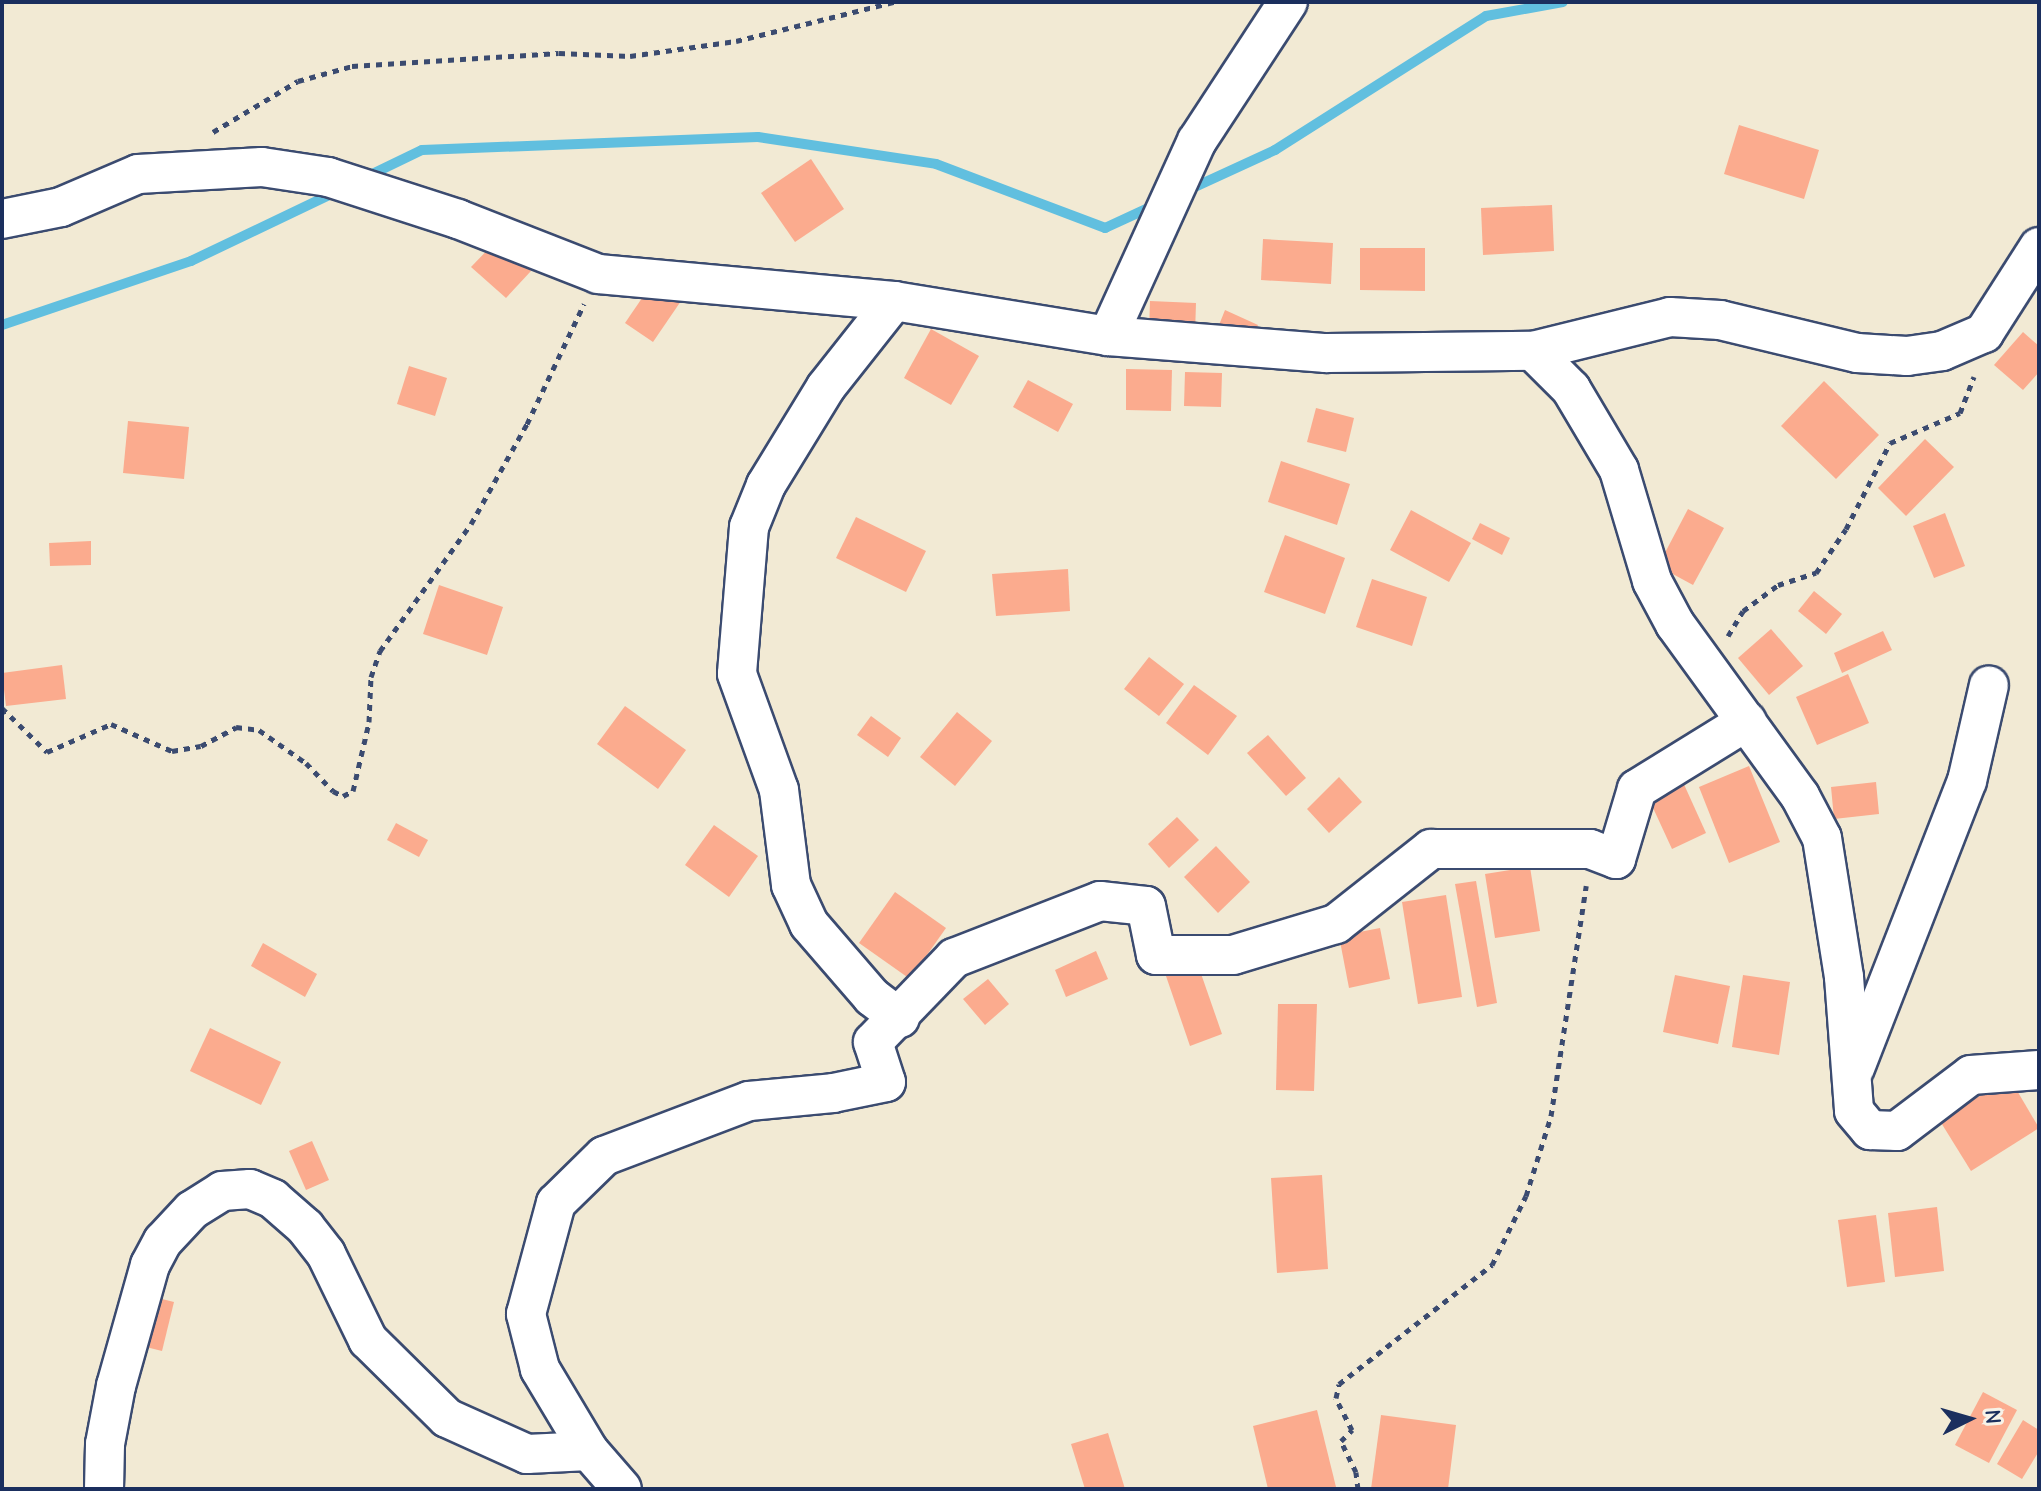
<!DOCTYPE html>
<style>
body{margin:0}
#map{position:relative;width:2041px;height:1491px;overflow:hidden;background:#f2ead4;font-family:"Comic Neue",sans-serif}
div>[style]{position:absolute}
[style*='--x']{left:calc(var(--x)*1px);top:calc(var(--y)*1px);width:calc(var(--w)*1px);rotate:calc(var(--a)*1deg)}
.stream>*{height:10px;margin:-5px;padding:0 5px;transform-origin:5px;border-radius:5px;background:#61bfdf}
.building>*{inset:0;background:#fbab8e}
.path>*{height:5px;margin-top:-2.5px;transform-origin:0;background:repeating-linear-gradient(90deg,#3b4b70 0 6px,transparent 0 12px)}
.roads{filter:drop-shadow(2px 0 #3b4b70) drop-shadow(-2px 0 #3b4b70) drop-shadow(0 2px #3b4b70) drop-shadow(0 -2px #3b4b70)}
.minor>*{height:38px;margin:-19px;padding:0 19px;transform-origin:19px;border-radius:19px;background:#fff}
span{translate:-50% -50%;white-space:nowrap;text-align:center;line-height:1.15;-webkit-text-stroke:7px #f7f3e8;paint-order:stroke}
.frame{position:absolute;inset:0;border:4px solid #1b2f5e;pointer-events:none}
.north{position:absolute;left:1929px;top:1379px;width:80px;height:80px;-webkit-text-stroke:6px #f7f3e8;paint-order:stroke;rotate:85deg;font-size:22px;font-weight:700;line-height:32px;text-align:center;color:#1b2f5e}
.north::after{content:'';display:block;margin:auto;width:28px;height:36px;background:#1b2f5e;clip-path:polygon(50% 0,100% 100%,50% 72%,0 100%)}
</style>
<div id="map">
<div class="stream">
<div style="--x:366;--y:177;--w:62;--a:-25.7"></div>
<div style="--x:422;--y:150;--w:336;--a:-2.2"></div>
<div style="--x:758;--y:137;--w:180;--a:8.6"></div>
<div style="--x:936;--y:164;--w:181;--a:20.7"></div>
<div style="--x:1105;--y:228;--w:57;--a:-24.8"></div>
<div style="--x:1186;--y:191;--w:98;--a:-24.7"></div>
<div style="--x:1275;--y:150;--w:250;--a:-32.4"></div>
<div style="--x:1486;--y:16;--w:78;--a:-10.3"></div>
<div style="--x:2;--y:325;--w:200;--a:-18.7"></div>
<div style="--x:191;--y:261;--w:163;--a:-25.5"></div>
</div>
<div class="building">
<div style="clip-path:polygon(1739px 125px,1819px 150px,1804px 199px,1724px 174px)"></div>
<div style="clip-path:polygon(811px 159px,844px 209px,795px 242px,761px 193px)"></div>
<div style="clip-path:polygon(1552px 205px,1554px 251px,1483px 255px,1481px 208px)"></div>
<div style="clip-path:polygon(498px 239px,531px 271px,506px 298px,471px 267px)"></div>
<div style="clip-path:polygon(1263px 239px,1333px 243px,1331px 284px,1261px 280px)"></div>
<div style="clip-path:polygon(1360px 248px,1425px 248px,1425px 291px,1360px 290px)"></div>
<div style="clip-path:polygon(653px 282px,681px 301px,653px 342px,625px 323px)"></div>
<div style="clip-path:polygon(1150px 301px,1196px 303px,1195px 334px,1149px 332px)"></div>
<div style="clip-path:polygon(1225px 310px,1258px 325px,1248px 344px,1217px 330px)"></div>
<div style="clip-path:polygon(931px 329px,979px 356px,951px 405px,904px 378px)"></div>
<div style="clip-path:polygon(2023px 332px,2039px 346px,2039px 372px,2023px 390px,1994px 365px)"></div>
<div style="clip-path:polygon(409px 366px,447px 378px,435px 416px,397px 404px)"></div>
<div style="clip-path:polygon(1126px 369px,1172px 370px,1171px 411px,1126px 410px)"></div>
<div style="clip-path:polygon(1185px 372px,1222px 373px,1221px 407px,1184px 406px)"></div>
<div style="clip-path:polygon(1028px 380px,1073px 404px,1058px 432px,1013px 407px)"></div>
<div style="clip-path:polygon(1824px 381px,1879px 435px,1836px 479px,1781px 426px)"></div>
<div style="clip-path:polygon(1316px 408px,1354px 418px,1346px 452px,1307px 442px)"></div>
<div style="clip-path:polygon(128px 421px,189px 427px,184px 479px,123px 473px)"></div>
<div style="clip-path:polygon(1925px 439px,1954px 467px,1906px 516px,1878px 488px)"></div>
<div style="clip-path:polygon(1281px 461px,1350px 484px,1337px 525px,1268px 502px)"></div>
<div style="clip-path:polygon(1688px 509px,1724px 528px,1693px 585px,1658px 566px)"></div>
<div style="clip-path:polygon(1411px 510px,1471px 543px,1449px 582px,1390px 550px)"></div>
<div style="clip-path:polygon(1945px 513px,1965px 566px,1934px 578px,1913px 526px)"></div>
<div style="clip-path:polygon(856px 517px,926px 551px,906px 592px,836px 558px)"></div>
<div style="clip-path:polygon(1480px 523px,1510px 538px,1502px 555px,1472px 539px)"></div>
<div style="clip-path:polygon(1285px 535px,1345px 558px,1325px 614px,1264px 592px)"></div>
<div style="clip-path:polygon(91px 541px,91px 565px,50px 566px,49px 543px)"></div>
<div style="clip-path:polygon(1068px 569px,1070px 611px,996px 616px,992px 574px)"></div>
<div style="clip-path:polygon(1372px 579px,1427px 597px,1412px 646px,1356px 627px)"></div>
<div style="clip-path:polygon(439px 585px,503px 607px,487px 655px,423px 634px)"></div>
<div style="clip-path:polygon(1814px 591px,1842px 614px,1826px 634px,1798px 611px)"></div>
<div style="clip-path:polygon(1771px 629px,1803px 666px,1769px 695px,1738px 658px)"></div>
<div style="clip-path:polygon(1883px 631px,1892px 650px,1842px 673px,1834px 653px)"></div>
<div style="clip-path:polygon(1149px 657px,1184px 684px,1159px 716px,1124px 689px)"></div>
<div style="clip-path:polygon(62px 665px,66px 699px,6px 706px,2px 673px)"></div>
<div style="clip-path:polygon(1848px 674px,1869px 723px,1817px 745px,1796px 697px)"></div>
<div style="clip-path:polygon(1194px 685px,1237px 716px,1208px 755px,1166px 723px)"></div>
<div style="clip-path:polygon(625px 706px,686px 750px,658px 789px,597px 744px)"></div>
<div style="clip-path:polygon(957px 712px,992px 741px,955px 786px,920px 757px)"></div>
<div style="clip-path:polygon(871px 716px,901px 738px,888px 757px,857px 735px)"></div>
<div style="clip-path:polygon(1268px 735px,1306px 778px,1286px 796px,1247px 753px)"></div>
<div style="clip-path:polygon(1749px 766px,1780px 842px,1729px 863px,1699px 787px)"></div>
<div style="clip-path:polygon(1339px 777px,1362px 802px,1329px 833px,1307px 809px)"></div>
<div style="clip-path:polygon(1682px 780px,1706px 833px,1672px 849px,1648px 797px)"></div>
<div style="clip-path:polygon(1876px 782px,1879px 814px,1834px 819px,1831px 787px)"></div>
<div style="clip-path:polygon(1177px 817px,1199px 840px,1169px 868px,1148px 844px)"></div>
<div style="clip-path:polygon(396px 823px,428px 840px,419px 857px,387px 840px)"></div>
<div style="clip-path:polygon(714px 825px,758px 856px,729px 897px,685px 865px)"></div>
<div style="clip-path:polygon(1216px 846px,1250px 882px,1218px 913px,1184px 877px)"></div>
<div style="clip-path:polygon(1530px 867px,1540px 931px,1495px 938px,1485px 874px)"></div>
<div style="clip-path:polygon(1476px 881px,1497px 1003px,1477px 1007px,1455px 884px)"></div>
<div style="clip-path:polygon(895px 892px,946px 928px,910px 979px,859px 943px)"></div>
<div style="clip-path:polygon(1446px 895px,1462px 997px,1418px 1004px,1402px 902px)"></div>
<div style="clip-path:polygon(1380px 928px,1390px 979px,1349px 988px,1339px 936px)"></div>
<div style="clip-path:polygon(263px 943px,317px 974px,305px 997px,251px 966px)"></div>
<div style="clip-path:polygon(1096px 951px,1108px 979px,1066px 997px,1055px 970px)"></div>
<div style="clip-path:polygon(1198px 965px,1222px 1034px,1190px 1046px,1166px 976px)"></div>
<div style="clip-path:polygon(1675px 975px,1730px 986px,1718px 1044px,1663px 1032px)"></div>
<div style="clip-path:polygon(1743px 975px,1790px 982px,1779px 1055px,1732px 1047px)"></div>
<div style="clip-path:polygon(988px 979px,1009px 1004px,985px 1025px,963px 999px)"></div>
<div style="clip-path:polygon(1278px 1004px,1317px 1004px,1314px 1091px,1276px 1090px)"></div>
<div style="clip-path:polygon(210px 1028px,281px 1062px,261px 1105px,190px 1071px)"></div>
<div style="clip-path:polygon(2009px 1077px,2039px 1128px,1971px 1171px,1940px 1121px)"></div>
<div style="clip-path:polygon(312px 1141px,329px 1180px,306px 1190px,289px 1151px)"></div>
<div style="clip-path:polygon(1322px 1175px,1328px 1269px,1277px 1273px,1271px 1178px)"></div>
<div style="clip-path:polygon(1937px 1207px,1944px 1271px,1895px 1277px,1888px 1213px)"></div>
<div style="clip-path:polygon(1876px 1215px,1885px 1282px,1847px 1287px,1838px 1220px)"></div>
<div style="clip-path:polygon(150px 1296px,174px 1302px,162px 1351px,138px 1345px)"></div>
<div style="clip-path:polygon(1983px 1392px,2017px 1410px,1989px 1463px,1955px 1445px)"></div>
<div style="clip-path:polygon(1317px 1410px,1336px 1487px,1268px 1489px,1253px 1426px)"></div>
<div style="clip-path:polygon(1381px 1415px,1456px 1425px,1448px 1489px,1371px 1489px)"></div>
<div style="clip-path:polygon(2023px 1420px,2039px 1430px,2039px 1451px,2022px 1479px,1997px 1464px)"></div>
<div style="clip-path:polygon(1108px 1433px,1125px 1489px,1085px 1489px,1071px 1444px)"></div>
</div>
<div class="path">
<div style="--x:213;--y:132;--w:99;--a:-31"></div>
<div style="--x:298;--y:81;--w:56;--a:-15.5"></div>
<div style="--x:352;--y:66;--w:207;--a:-3.6"></div>
<div style="--x:559;--y:53;--w:71;--a:2.4"></div>
<div style="--x:630;--y:56;--w:107;--a:-8.1"></div>
<div style="--x:736;--y:41;--w:163;--a:-13.9"></div>
<div style="--x:1728;--y:636;--w:29;--a:-59"></div>
<div style="--x:1743;--y:611;--w:44;--a:-36.6"></div>
<div style="--x:1778;--y:585;--w:40;--a:-18"></div>
<div style="--x:1816;--y:573;--w:53;--a:-55.7"></div>
<div style="--x:1846;--y:529;--w:97;--a:-62.9"></div>
<div style="--x:1890;--y:443;--w:76;--a:-23.2"></div>
<div style="--x:1960;--y:413;--w:39;--a:-69"></div>
<div style="--x:2;--y:708;--w:63;--a:44.4"></div>
<div style="--x:47;--y:752;--w:70;--a:-23.6"></div>
<div style="--x:111;--y:724;--w:67;--a:23.9"></div>
<div style="--x:172;--y:751;--w:29;--a:-10"></div>
<div style="--x:201;--y:746;--w:40;--a:-28"></div>
<div style="--x:236;--y:727;--w:23;--a:7"></div>
<div style="--x:259;--y:730;--w:57;--a:35.1"></div>
<div style="--x:306;--y:763;--w:39;--a:46"></div>
<div style="--x:333;--y:791;--w:11;--a:27"></div>
<div style="--x:343;--y:796;--w:11;--a:-27"></div>
<div style="--x:353;--y:791;--w:71;--a:-76.9"></div>
<div style="--x:369;--y:722;--w:45;--a:-87.5"></div>
<div style="--x:371;--y:677;--w:28;--a:-71"></div>
<div style="--x:380;--y:651;--w:156;--a:-54.4"></div>
<div style="--x:471;--y:524;--w:115;--a:-60.8"></div>
<div style="--x:527;--y:424;--w:133;--a:-64.6"></div>
<div style="--x:1358;--y:1489;--w:17;--a:-97"></div>
<div style="--x:1356;--y:1472;--w:34;--a:-116"></div>
<div style="--x:1341;--y:1441;--w:16;--a:-45"></div>
<div style="--x:1352;--y:1430;--w:36;--a:-117"></div>
<div style="--x:1336;--y:1398;--w:14;--a:-78"></div>
<div style="--x:1339;--y:1384;--w:194;--a:-37.9"></div>
<div style="--x:1492;--y:1265;--w:77;--a:-63.8"></div>
<div style="--x:1526;--y:1196;--w:84;--a:-72.6"></div>
<div style="--x:1551;--y:1116;--w:233;--a:-81.3"></div>
</div>
<div class="roads">
<div class="minor">
<div style="--x:2;--y:219;--w:60;--a:-11.5"></div>
<div style="--x:61;--y:207;--w:84;--a:-23.2"></div>
<div style="--x:138;--y:174;--w:124;--a:-3.2"></div>
<div style="--x:262;--y:167;--w:67;--a:8.6"></div>
<div style="--x:328;--y:177;--w:137;--a:17.9"></div>
<div style="--x:458;--y:219;--w:150;--a:21.4"></div>
<div style="--x:598;--y:274;--w:297;--a:5.2"></div>
<div style="--x:894;--y:301;--w:217;--a:9.3"></div>
<div style="--x:1108;--y:336;--w:219;--a:4.5"></div>
<div style="--x:1326;--y:353;--w:207;--a:-0.6"></div>
<div style="--x:1533;--y:351;--w:141;--a:-13.9"></div>
<div style="--x:1670;--y:317;--w:50;--a:3.4"></div>
<div style="--x:1720;--y:320;--w:141;--a:13.5"></div>
<div style="--x:1857;--y:353;--w:50;--a:3.4"></div>
<div style="--x:1907;--y:356;--w:35;--a:-8"></div>
<div style="--x:1942;--y:351;--w:46;--a:-23.2"></div>
<div style="--x:1984;--y:333;--w:102;--a:-57.4"></div>
<div style="--x:894;--y:301;--w:110;--a:128.3"></div>
<div style="--x:826;--y:387;--w:115;--a:121.5"></div>
<div style="--x:766;--y:485;--w:45;--a:112"></div>
<div style="--x:749;--y:527;--w:147;--a:94.7"></div>
<div style="--x:737;--y:674;--w:123;--a:70.1"></div>
<div style="--x:779;--y:790;--w:96;--a:82.8"></div>
<div style="--x:791;--y:885;--w:43;--a:65.2"></div>
<div style="--x:809;--y:924;--w:96;--a:49.2"></div>
<div style="--x:872;--y:997;--w:35;--a:37"></div>
<div style="--x:1108;--y:336;--w:214;--a:-65.5"></div>
<div style="--x:1197;--y:141;--w:166;--a:-56.8"></div>
<div style="--x:1533;--y:351;--w:54;--a:45"></div>
<div style="--x:1571;--y:389;--w:94;--a:59.3"></div>
<div style="--x:1619;--y:470;--w:116;--a:73.4"></div>
<div style="--x:1652;--y:581;--w:49;--a:61.9"></div>
<div style="--x:1675;--y:624;--w:213;--a:54"></div>
<div style="--x:1800;--y:796;--w:47;--a:62.4"></div>
<div style="--x:1822;--y:838;--w:141;--a:81"></div>
<div style="--x:1844;--y:977;--w:134;--a:85.7"></div>
<div style="--x:1854;--y:1111;--w:25;--a:50"></div>
<div style="--x:1870;--y:1130;--w:27;--a:2"></div>
<div style="--x:1897;--y:1131;--w:93;--a:-37.1"></div>
<div style="--x:1971;--y:1075;--w:68;--a:-4.2"></div>
<div style="--x:1855;--y:1068;--w:308;--a:-68.7"></div>
<div style="--x:1967;--y:781;--w:98;--a:-77.1"></div>
<div style="--x:589;--y:1451;--w:96;--a:-120.9"></div>
<div style="--x:540;--y:1369;--w:57;--a:-104.3"></div>
<div style="--x:526;--y:1314;--w:115;--a:-74.9"></div>
<div style="--x:556;--y:1203;--w:67;--a:-44.4"></div>
<div style="--x:604;--y:1156;--w:155;--a:-20.8"></div>
<div style="--x:749;--y:1101;--w:84;--a:-5.4"></div>
<div style="--x:833;--y:1093;--w:54;--a:-11.7"></div>
<div style="--x:886;--y:1082;--w:42;--a:-108"></div>
<div style="--x:873;--y:1042;--w:117;--a:-46"></div>
<div style="--x:954;--y:958;--w:157;--a:-21.3"></div>
<div style="--x:1100;--y:901;--w:46;--a:6.2"></div>
<div style="--x:1146;--y:906;--w:50;--a:78.5"></div>
<div style="--x:1156;--y:955;--w:77;--a:0"></div>
<div style="--x:1233;--y:955;--w:108;--a:-16.8"></div>
<div style="--x:1336;--y:924;--w:121;--a:-38.3"></div>
<div style="--x:1431;--y:849;--w:159;--a:0"></div>
<div style="--x:1590;--y:849;--w:28;--a:21"></div>
<div style="--x:1616;--y:859;--w:73;--a:-73.3"></div>
<div style="--x:1637;--y:789;--w:129;--a:-31.7"></div>
<div style="--x:104;--y:1489;--w:45;--a:-88.7"></div>
<div style="--x:105;--y:1444;--w:59;--a:-79.3"></div>
<div style="--x:116;--y:1386;--w:126;--a:-74.3"></div>
<div style="--x:150;--y:1265;--w:27;--a:-62"></div>
<div style="--x:163;--y:1241;--w:42;--a:-46.9"></div>
<div style="--x:192;--y:1210;--w:36;--a:-32"></div>
<div style="--x:222;--y:1191;--w:28;--a:-4"></div>
<div style="--x:250;--y:1189;--w:25;--a:23"></div>
<div style="--x:273;--y:1199;--w:43;--a:41.2"></div>
<div style="--x:305;--y:1227;--w:34;--a:52"></div>
<div style="--x:326;--y:1254;--w:96;--a:64"></div>
<div style="--x:368;--y:1340;--w:111;--a:44.6"></div>
<div style="--x:447;--y:1418;--w:88;--a:24.2"></div>
<div style="--x:527;--y:1454;--w:62;--a:-2.8"></div>
<div style="--x:589;--y:1451;--w:50;--a:49"></div>
</div>
</div>
<div class="frame"></div>
<div class="north">N</div>
</div>
